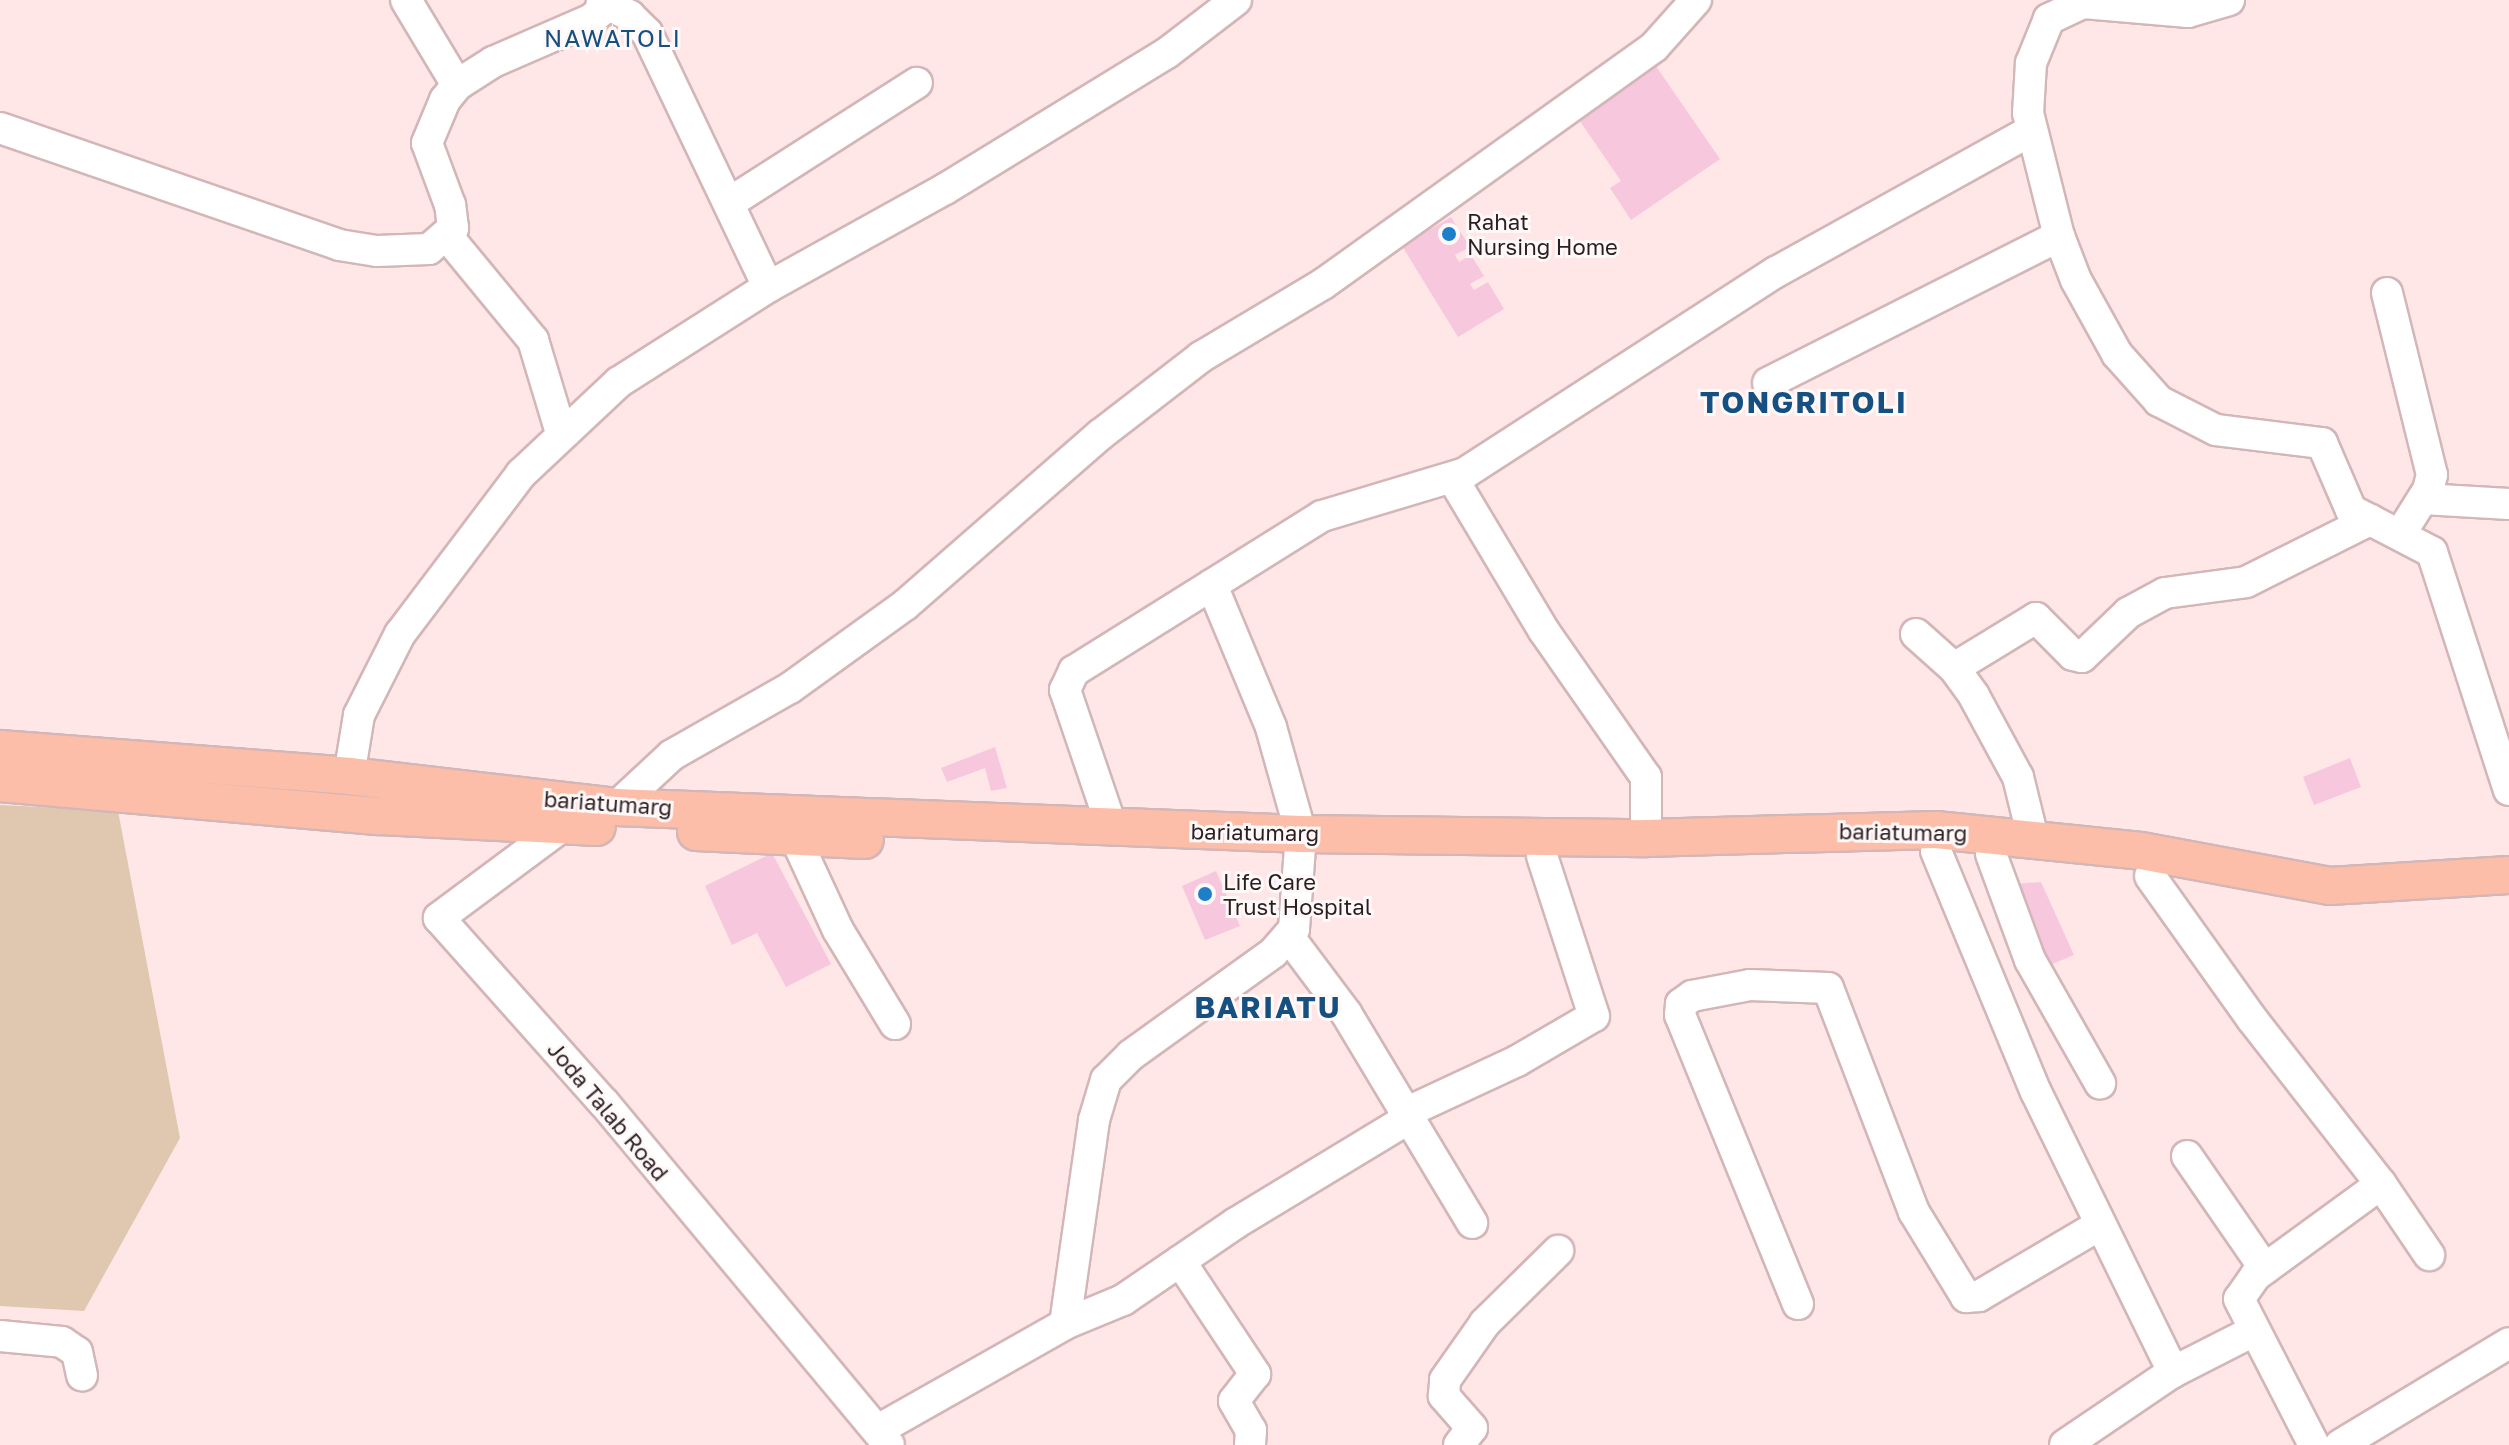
<!DOCTYPE html>
<style>
body{margin:0}
#map{position:relative;width:2509px;height:1445px;overflow:hidden;background:#ffe6e7;font-family:"Golos Text",sans-serif}
div>[style]{position:absolute}
[style*='--x']{left:calc(var(--x)*1px);top:calc(var(--y)*1px);width:calc(var(--w)*1px);rotate:calc(var(--a)*1deg)}
.green>*{inset:0;background:#e0c7b0}
.building>*{inset:0;background:#f7c7dd}
.roads{filter:drop-shadow(2px 0 #d3b6b7) drop-shadow(-2px 0 #d3b6b7) drop-shadow(0 2px #d3b6b7) drop-shadow(0 -2px #d3b6b7)}
.minor>*{height:30px;margin:-15px;padding:0 15px;transform-origin:15px;border-radius:15px;background:#fff}
.major>*{height:36px;margin:-18px;padding:0 18px;transform-origin:18px;border-radius:18px;background:#fdbea9}
.dots>*{width:22px;height:22px;translate:-50% -50%;box-sizing:border-box;border:4px solid #fff8f9;border-radius:50%}
span{translate:-50% -50%;white-space:nowrap;text-align:center;line-height:1.15;-webkit-text-stroke:6px #fff8f9;paint-order:stroke}
.poi-label{font-size:22px;color:#2a1f20}
.left{translate:0 -50%;text-align:left}
.street-label{font-size:22px;color:#2a1f20}
.neighbourhood-label{font-size:24px;color:#155080;letter-spacing:2px}
.district-label{font-size:30px;color:#155080;font-weight:700;letter-spacing:2px}
</style>
<div id="map">
<div class="green">
<div style="clip-path:polygon(0 805px,118px 811px,180px 1138px,84px 1311px,0 1306px)"></div>
</div>
<div class="building">
<div style="clip-path:polygon(1651px 59px,1720px 159px,1631px 220px,1610px 188px,1621px 181px,1573px 111px)"></div>
<div style="clip-path:polygon(1451px 217px,1470px 247px,1455px 255px,1459px 262px,1471px 255px,1484px 276px,1470px 284px,1474px 290px,1488px 282px,1504px 309px,1458px 337px,1402px 246px)"></div>
<div style="clip-path:polygon(995px 747px,1007px 788px,991px 791px,985px 768px,947px 782px,941px 768px)"></div>
<div style="clip-path:polygon(2350px 758px,2361px 787px,2314px 805px,2303px 777px)"></div>
<div style="clip-path:polygon(772px 853px,831px 964px,786px 987px,757px 933px,732px 945px,705px 886px)"></div>
<div style="clip-path:polygon(1216px 871px,1240px 926px,1205px 940px,1182px 886px)"></div>
<div style="clip-path:polygon(2041px 882px,2074px 955px,2038px 970px,2002px 885px)"></div>
</div>
<div class="roads">
<div class="minor">
<div style="--x:406;--y:0;--w:99;--a:59"></div>
<div style="--x:2229;--y:0;--w:43;--a:163.7"></div>
<div style="--x:2188;--y:12;--w:105;--a:-175.1"></div>
<div style="--x:2083;--y:3;--w:38;--a:155"></div>
<div style="--x:2049;--y:19;--w:48;--a:112.2"></div>
<div style="--x:2031;--y:63;--w:50;--a:93.4"></div>
<div style="--x:2028;--y:113;--w:127;--a:75.9"></div>
<div style="--x:2059;--y:236;--w:47;--a:68.9"></div>
<div style="--x:2076;--y:280;--w:85;--a:61"></div>
<div style="--x:2117;--y:354;--w:63;--a:48.2"></div>
<div style="--x:2159;--y:401;--w:64;--a:27"></div>
<div style="--x:2216;--y:430;--w:107;--a:7"></div>
<div style="--x:2322;--y:443;--w:73;--a:66.6"></div>
<div style="--x:2351;--y:510;--w:91;--a:27.4"></div>
<div style="--x:2432;--y:552;--w:250;--a:72.1"></div>
<div style="--x:603;--y:2;--w:30;--a:27"></div>
<div style="--x:630;--y:16;--w:24;--a:45"></div>
<div style="--x:647;--y:33;--w:281;--a:64.5"></div>
<div style="--x:0;--y:128;--w:359;--a:19"></div>
<div style="--x:339;--y:245;--w:38;--a:9"></div>
<div style="--x:377;--y:251;--w:52;--a:-2.2"></div>
<div style="--x:429;--y:249;--w:32;--a:-41"></div>
<div style="--x:453;--y:228;--w:23;--a:-97"></div>
<div style="--x:450;--y:205;--w:66;--a:-110.4"></div>
<div style="--x:427;--y:143;--w:47;--a:-67.3"></div>
<div style="--x:445;--y:100;--w:19;--a:-51"></div>
<div style="--x:457;--y:85;--w:43;--a:-32.6"></div>
<div style="--x:493;--y:62;--w:108;--a:-23.5"></div>
<div style="--x:592;--y:19;--w:12;--a:-42"></div>
<div style="--x:601;--y:11;--w:11;--a:-85"></div>
<div style="--x:729;--y:203;--w:223;--a:-32.6"></div>
<div style="--x:448;--y:237;--w:134;--a:50.5"></div>
<div style="--x:533;--y:340;--w:97;--a:73.2"></div>
<div style="--x:2387;--y:293;--w:187;--a:76.1"></div>
<div style="--x:2432;--y:475;--w:16;--a:105"></div>
<div style="--x:2428;--y:490;--w:51;--a:122.1"></div>
<div style="--x:1768;--y:383;--w:326;--a:-26.8"></div>
<div style="--x:1453;--y:479;--w:177;--a:59.1"></div>
<div style="--x:1544;--y:631;--w:178;--a:55.1"></div>
<div style="--x:1646;--y:777;--w:61;--a:90"></div>
<div style="--x:2423;--y:499;--w:86;--a:3.3"></div>
<div style="--x:1916;--y:634;--w:51;--a:41.8"></div>
<div style="--x:1954;--y:668;--w:34;--a:54"></div>
<div style="--x:1974;--y:696;--w:92;--a:61.5"></div>
<div style="--x:2018;--y:777;--w:67;--a:76.2"></div>
<div style="--x:1954;--y:668;--w:96;--a:-31.4"></div>
<div style="--x:2036;--y:618;--w:52;--a:45"></div>
<div style="--x:2073;--y:655;--w:9;--a:13"></div>
<div style="--x:2082;--y:657;--w:64;--a:-43.7"></div>
<div style="--x:2128;--y:613;--w:42;--a:-28.4"></div>
<div style="--x:2165;--y:593;--w:82;--a:-7.7"></div>
<div style="--x:2246;--y:582;--w:139;--a:-26.6"></div>
<div style="--x:349;--y:776;--w:62;--a:-80.7"></div>
<div style="--x:359;--y:715;--w:91;--a:-63.2"></div>
<div style="--x:400;--y:634;--w:201;--a:-52.9"></div>
<div style="--x:521;--y:474;--w:134;--a:-43.2"></div>
<div style="--x:619;--y:382;--w:177;--a:-32.5"></div>
<div style="--x:768;--y:287;--w:202;--a:-29"></div>
<div style="--x:945;--y:189;--w:260;--a:-31.5"></div>
<div style="--x:1167;--y:53;--w:87;--a:-37.5"></div>
<div style="--x:616;--y:807;--w:76;--a:-42.9"></div>
<div style="--x:672;--y:755;--w:136;--a:-29.6"></div>
<div style="--x:790;--y:688;--w:142;--a:-35.8"></div>
<div style="--x:905;--y:605;--w:259;--a:-41.1"></div>
<div style="--x:1100;--y:435;--w:128;--a:-37.7"></div>
<div style="--x:1201;--y:357;--w:142;--a:-30.9"></div>
<div style="--x:1323;--y:284;--w:407;--a:-35.6"></div>
<div style="--x:1654;--y:47;--w:63;--a:-48.2"></div>
<div style="--x:570;--y:815;--w:12;--a:121"></div>
<div style="--x:564;--y:825;--w:156;--a:143.4"></div>
<div style="--x:439;--y:918;--w:248;--a:48.3"></div>
<div style="--x:604;--y:1103;--w:445;--a:50.2"></div>
<div style="--x:1112;--y:828;--w:146;--a:-108.8"></div>
<div style="--x:1065;--y:690;--w:21;--a:-65"></div>
<div style="--x:1074;--y:671;--w:292;--a:-32"></div>
<div style="--x:1322;--y:516;--w:149;--a:-16.7"></div>
<div style="--x:1465;--y:473;--w:370;--a:-32.9"></div>
<div style="--x:1776;--y:272;--w:289;--a:-29"></div>
<div style="--x:795;--y:837;--w:102;--a:65.2"></div>
<div style="--x:838;--y:930;--w:110;--a:58.8"></div>
<div style="--x:1936;--y:851;--w:261;--a:67.5"></div>
<div style="--x:2036;--y:1092;--w:312;--a:63.9"></div>
<div style="--x:1991;--y:854;--w:113;--a:69.8"></div>
<div style="--x:2030;--y:960;--w:142;--a:60.4"></div>
<div style="--x:2150;--y:876;--w:176;--a:54.5"></div>
<div style="--x:2252;--y:1019;--w:209;--a:52"></div>
<div style="--x:2381;--y:1184;--w:155;--a:143.9"></div>
<div style="--x:2256;--y:1275;--w:29;--a:125"></div>
<div style="--x:2239;--y:1299;--w:164;--a:62.8"></div>
<div style="--x:1289;--y:937;--w:95;--a:53.1"></div>
<div style="--x:1346;--y:1013;--w:245;--a:59"></div>
<div style="--x:1403;--y:1114;--w:126;--a:-24.9"></div>
<div style="--x:1517;--y:1061;--w:89;--a:-30.3"></div>
<div style="--x:1594;--y:1016;--w:168;--a:-108"></div>
<div style="--x:2187;--y:1156;--w:137;--a:55.4"></div>
<div style="--x:2381;--y:1184;--w:86;--a:55.9"></div>
<div style="--x:1180;--y:1261;--w:136;--a:56.4"></div>
<div style="--x:1255;--y:1374;--w:34;--a:128"></div>
<div style="--x:1234;--y:1401;--w:34;--a:60"></div>
<div style="--x:1251;--y:1430;--w:15;--a:94"></div>
<div style="--x:1798;--y:1304;--w:312;--a:-112.2"></div>
<div style="--x:1680;--y:1015;--w:11;--a:-85"></div>
<div style="--x:1681;--y:1004;--w:14;--a:-36"></div>
<div style="--x:1692;--y:996;--w:59;--a:-10.7"></div>
<div style="--x:1750;--y:985;--w:78;--a:2.2"></div>
<div style="--x:1828;--y:988;--w:240;--a:69"></div>
<div style="--x:1914;--y:1212;--w:100;--a:58.5"></div>
<div style="--x:1966;--y:1297;--w:13;--a:-4"></div>
<div style="--x:1979;--y:1296;--w:138;--a:-30.5"></div>
<div style="--x:1065;--y:1324;--w:63;--a:-22.5"></div>
<div style="--x:1123;--y:1300;--w:137;--a:-34.3"></div>
<div style="--x:1236;--y:1223;--w:199;--a:-31.2"></div>
<div style="--x:0;--y:1336;--w:62;--a:5.5"></div>
<div style="--x:62;--y:1342;--w:18;--a:34"></div>
<div style="--x:77;--y:1352;--w:24;--a:78"></div>
<div style="--x:878;--y:1430;--w:215;--a:-29.5"></div>
<div style="--x:1065;--y:1324;--w:206;--a:-81.9"></div>
<div style="--x:1094;--y:1120;--w:42;--a:-73.3"></div>
<div style="--x:1106;--y:1080;--w:35;--a:-45"></div>
<div style="--x:1131;--y:1055;--w:175;--a:-35.7"></div>
<div style="--x:1273;--y:953;--w:32;--a:-49"></div>
<div style="--x:1294;--y:929;--w:95;--a:-85.8"></div>
<div style="--x:1301;--y:834;--w:111;--a:-105.7"></div>
<div style="--x:1271;--y:727;--w:154;--a:-112.6"></div>
<div style="--x:1459;--y:1445;--w:21;--a:-53"></div>
<div style="--x:1472;--y:1428;--w:43;--a:-131.2"></div>
<div style="--x:1444;--y:1396;--w:16;--a:-86"></div>
<div style="--x:1445;--y:1380;--w:70;--a:-54.9"></div>
<div style="--x:1485;--y:1323;--w:103;--a:-44.6"></div>
<div style="--x:2065;--y:1445;--w:130;--a:-34.1"></div>
<div style="--x:2173;--y:1372;--w:89;--a:-26.9"></div>
<div style="--x:2340;--y:1445;--w:197;--a:-31.1"></div>
</div>
<div class="major">
<div style="--x:0;--y:749;--w:350;--a:4.4"></div>
<div style="--x:349;--y:776;--w:269;--a:6.6"></div>
<div style="--x:616;--y:807;--w:686;--a:2.26"></div>
<div style="--x:1301;--y:834;--w:345;--a:0.7"></div>
<div style="--x:1646;--y:838;--w:290;--a:-1.6"></div>
<div style="--x:1936;--y:830;--w:206;--a:5.8"></div>
<div style="--x:2141;--y:851;--w:192;--a:10.5"></div>
<div style="--x:2330;--y:886;--w:179;--a:-3.5"></div>
<div style="--x:0;--y:783;--w:381;--a:5"></div>
<div style="--x:380;--y:816;--w:217;--a:2.9"></div>
<div style="--x:696;--y:832;--w:169;--a:2.7"></div>
</div>
</div>
<div class="dots">
<div style="left:1449px;top:234px;background:#1d7eca"></div>
<div style="left:1205px;top:894px;background:#1d7eca"></div>
</div>
<div class="poi-label">
<span class="left" style="left:1467px;top:234px">Rahat<br>Nursing Home</span>
<span class="left" style="left:1223px;top:894px">Life Care<br>Trust Hospital</span>
</div>
<div class="street-label">
<span style="left:608px;top:803px;rotate:4deg">bariatumarg</span>
<span style="left:1255px;top:832px;rotate:1deg">bariatumarg</span>
<span style="left:1903px;top:832px;rotate:1deg">bariatumarg</span>
<span style="left:608px;top:1111px;rotate:50deg">Joda Talab Road</span>
</div>
<div class="neighbourhood-label">
<span style="left:613px;top:38px">NAWATOLI</span>
</div>
<div class="district-label">
<span style="left:1804px;top:402px">TONGRITOLI</span>
<span style="left:1268px;top:1007px">BARIATU</span>
</div>
</div>
